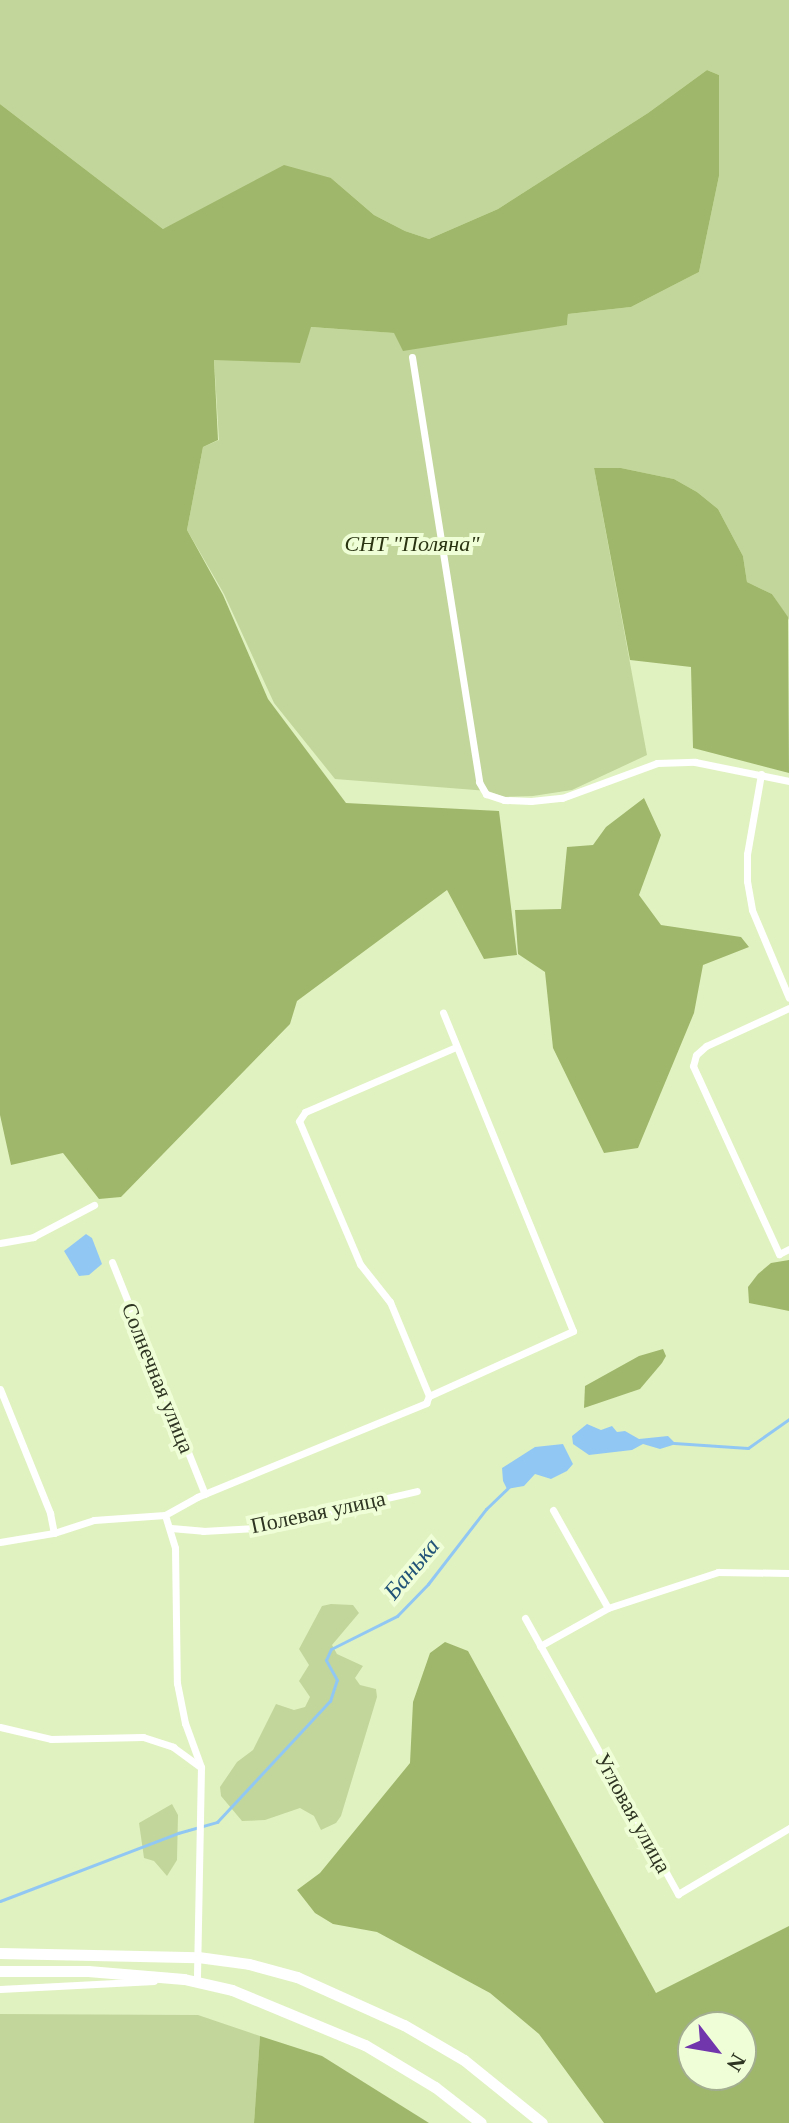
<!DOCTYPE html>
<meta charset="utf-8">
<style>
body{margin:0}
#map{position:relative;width:789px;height:2123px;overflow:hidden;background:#e1f2c1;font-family:Georgia,serif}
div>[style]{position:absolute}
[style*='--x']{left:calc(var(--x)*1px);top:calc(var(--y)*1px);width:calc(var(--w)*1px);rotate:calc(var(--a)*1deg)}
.green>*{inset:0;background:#c2d69b}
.forest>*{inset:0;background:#9fb76b}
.water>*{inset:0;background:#91c8f3}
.stream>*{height:3px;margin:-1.5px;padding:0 1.5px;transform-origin:1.5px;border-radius:1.5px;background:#91c8f3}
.street>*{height:7px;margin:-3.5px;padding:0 3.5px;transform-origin:3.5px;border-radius:3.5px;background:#fff}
.secondary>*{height:11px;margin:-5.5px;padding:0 5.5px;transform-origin:5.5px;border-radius:5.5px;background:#fff}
span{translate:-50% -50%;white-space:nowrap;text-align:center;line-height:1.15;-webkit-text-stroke:8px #f0fed7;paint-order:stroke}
.park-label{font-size:22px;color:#2a3413;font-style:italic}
.street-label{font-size:22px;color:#2e3522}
.water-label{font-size:24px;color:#205377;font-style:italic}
.north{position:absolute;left:677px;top:2011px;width:80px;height:80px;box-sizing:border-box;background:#f0fed7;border:2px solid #a2ae8f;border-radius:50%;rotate:121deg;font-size:22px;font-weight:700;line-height:32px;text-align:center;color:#2e3522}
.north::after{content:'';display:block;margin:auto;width:28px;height:36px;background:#7136ac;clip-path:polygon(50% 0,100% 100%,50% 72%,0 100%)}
</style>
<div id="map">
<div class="green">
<div style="clip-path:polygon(0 0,789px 0,789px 620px,772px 594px,747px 582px,743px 556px,718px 509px,697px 492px,674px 479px,621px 468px,594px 468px,647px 755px,572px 790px,533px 796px,504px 797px,488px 791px,335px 779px,274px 703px,224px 594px,187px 530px,203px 447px,219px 440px,214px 359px,299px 363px,310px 327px,395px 333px,567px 325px,568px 314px,631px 307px,699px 272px,719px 176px,719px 75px,707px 70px,648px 113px,498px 209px,429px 239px,405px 231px,374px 215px,331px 178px,163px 229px,0 104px)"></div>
<div style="clip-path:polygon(331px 1604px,353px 1605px,359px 1613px,332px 1645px,337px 1654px,363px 1666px,355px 1678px,360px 1685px,376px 1689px,377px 1697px,341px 1816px,336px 1823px,321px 1830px,314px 1816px,300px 1808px,265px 1820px,242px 1821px,221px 1796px,220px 1787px,237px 1762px,253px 1750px,276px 1704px,294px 1710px,305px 1707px,310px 1697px,299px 1681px,309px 1665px,299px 1649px,322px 1606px)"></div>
<div style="clip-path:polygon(172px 1804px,178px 1815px,177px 1860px,167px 1876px,154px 1861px,144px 1858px,139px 1823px)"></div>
<div style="clip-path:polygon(0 2014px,198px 2015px,260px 2036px,254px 2123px,0 2123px)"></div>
</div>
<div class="forest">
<div style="clip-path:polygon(707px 70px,719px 75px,719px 176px,699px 272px,631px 307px,568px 314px,567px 325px,403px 351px,394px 333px,311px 327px,300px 363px,214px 360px,218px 440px,203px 447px,187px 530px,223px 595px,268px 699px,346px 803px,499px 811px,517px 955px,484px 959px,447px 890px,297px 1001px,290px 1024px,121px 1197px,99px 1199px,63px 1153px,11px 1165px,0 1115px,0 104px,163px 229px,284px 165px,331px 178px,374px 215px,405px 231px,429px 239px,498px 209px,648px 113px)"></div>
<div style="clip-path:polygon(594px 468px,621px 468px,674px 479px,697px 492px,718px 509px,743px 556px,747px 582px,772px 594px,788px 617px,789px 773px,693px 748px,691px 667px,630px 660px)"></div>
<div style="clip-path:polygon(644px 798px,661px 835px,639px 895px,661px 925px,741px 937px,749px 947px,703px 965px,694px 1013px,638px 1148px,604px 1153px,553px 1048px,545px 972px,518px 954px,515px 910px,561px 909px,567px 847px,593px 845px,606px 827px)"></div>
<div style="clip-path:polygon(789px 1260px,789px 1311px,749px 1303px,748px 1287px,758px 1274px,771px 1263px)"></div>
<div style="clip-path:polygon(663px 1349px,666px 1356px,662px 1363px,640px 1389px,584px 1408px,585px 1386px,639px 1356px)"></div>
<div style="clip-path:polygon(evenodd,445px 1642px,468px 1651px,656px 1993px,789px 1926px,789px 2123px,604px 2123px,539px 2034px,490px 1993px,377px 1932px,333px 1924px,315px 1913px,297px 1890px,320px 1873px,410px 1763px,413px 1702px,430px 1653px,445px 1642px,693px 2027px,741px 2027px,741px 2075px,693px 2075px,693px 2027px)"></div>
<div style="clip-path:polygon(260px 2036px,322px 2056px,429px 2123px,254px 2123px)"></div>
</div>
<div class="water">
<div style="clip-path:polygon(86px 1234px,92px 1238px,102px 1264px,89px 1275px,79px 1276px,64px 1251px)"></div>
<div style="clip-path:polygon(587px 1424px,601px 1430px,612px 1426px,617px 1432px,625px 1431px,639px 1439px,668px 1436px,676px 1444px,660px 1449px,643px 1444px,632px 1450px,589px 1455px,573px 1444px,572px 1436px)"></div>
<div style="clip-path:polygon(563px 1444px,573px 1464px,567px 1471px,551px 1479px,535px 1474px,524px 1486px,507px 1489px,503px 1481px,502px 1468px,535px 1447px)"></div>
</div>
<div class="stream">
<div style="--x:674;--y:1443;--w:74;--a:3.9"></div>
<div style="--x:748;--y:1448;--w:50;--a:-35.3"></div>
<div style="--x:0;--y:1901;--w:191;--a:-20.9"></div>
<div style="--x:178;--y:1833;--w:41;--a:-15.8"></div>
<div style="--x:217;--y:1822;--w:166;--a:-47"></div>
<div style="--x:330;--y:1701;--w:22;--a:-72"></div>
<div style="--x:337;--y:1680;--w:23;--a:-119"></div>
<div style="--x:326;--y:1660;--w:12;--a:-66"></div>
<div style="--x:331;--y:1649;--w:74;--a:-26.6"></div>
<div style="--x:397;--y:1616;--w:45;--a:-45.9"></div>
<div style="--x:428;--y:1584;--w:95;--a:-52.3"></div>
<div style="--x:486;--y:1509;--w:32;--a:-44"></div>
</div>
<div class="street">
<div style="--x:412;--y:357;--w:430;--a:81"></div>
<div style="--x:479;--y:782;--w:14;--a:60"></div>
<div style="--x:486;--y:794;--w:19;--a:18"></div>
<div style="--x:504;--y:800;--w:27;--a:2"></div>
<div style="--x:531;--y:801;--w:31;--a:-6"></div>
<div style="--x:562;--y:798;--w:101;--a:-20.2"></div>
<div style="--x:657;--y:763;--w:38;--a:-2"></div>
<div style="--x:695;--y:762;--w:96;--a:11.4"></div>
<div style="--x:761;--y:774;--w:81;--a:99.9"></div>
<div style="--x:747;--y:854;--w:27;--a:90"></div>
<div style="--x:747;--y:881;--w:29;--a:80"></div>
<div style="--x:752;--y:910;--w:95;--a:67.2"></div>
<div style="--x:789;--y:1008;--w:91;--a:155.4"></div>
<div style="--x:706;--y:1046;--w:13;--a:138"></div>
<div style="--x:696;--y:1055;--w:11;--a:105"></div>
<div style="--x:693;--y:1066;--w:207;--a:65.4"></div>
<div style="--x:779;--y:1254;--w:11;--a:-27"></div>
<div style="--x:0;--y:1243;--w:34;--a:-10"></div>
<div style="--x:33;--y:1237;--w:69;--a:-27.7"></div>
<div style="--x:112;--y:1262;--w:250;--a:68.2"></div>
<div style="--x:0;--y:1389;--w:134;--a:68"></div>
<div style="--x:50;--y:1513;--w:20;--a:79"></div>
<div style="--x:429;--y:1396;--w:102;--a:-112.5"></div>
<div style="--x:390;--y:1302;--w:48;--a:-128.3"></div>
<div style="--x:360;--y:1264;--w:155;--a:-113.1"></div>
<div style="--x:299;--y:1121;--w:11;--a:-56"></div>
<div style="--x:305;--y:1112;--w:164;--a:-23.3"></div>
<div style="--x:553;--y:1510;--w:112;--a:60.7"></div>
<div style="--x:165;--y:1515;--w:34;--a:73"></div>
<div style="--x:175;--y:1548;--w:135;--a:89.2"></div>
<div style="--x:177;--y:1683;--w:41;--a:78.7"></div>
<div style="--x:185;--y:1723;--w:47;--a:70"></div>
<div style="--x:201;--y:1767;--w:214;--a:91.1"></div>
<div style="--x:171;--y:1528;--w:32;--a:5"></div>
<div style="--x:203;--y:1531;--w:54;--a:-3.2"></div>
<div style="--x:257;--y:1528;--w:164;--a:-13"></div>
<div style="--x:0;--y:1542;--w:55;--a:-9.5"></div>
<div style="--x:54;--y:1533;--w:42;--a:-18"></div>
<div style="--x:94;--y:1520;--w:71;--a:-4"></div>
<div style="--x:165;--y:1515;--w:37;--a:-29"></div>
<div style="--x:197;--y:1497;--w:248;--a:-22.3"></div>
<div style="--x:426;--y:1403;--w:8;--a:-67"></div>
<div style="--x:429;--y:1396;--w:158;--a:-24.3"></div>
<div style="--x:573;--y:1331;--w:344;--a:-112.2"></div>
<div style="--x:525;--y:1618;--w:316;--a:61"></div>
<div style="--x:678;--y:1894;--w:129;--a:-30.7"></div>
<div style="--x:540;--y:1646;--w:78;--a:-29.2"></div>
<div style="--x:608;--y:1608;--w:116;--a:-18.1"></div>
<div style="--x:718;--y:1572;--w:71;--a:0.8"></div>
<div style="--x:0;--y:1727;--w:52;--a:13.2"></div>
<div style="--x:51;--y:1739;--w:92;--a:-1.2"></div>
<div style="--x:143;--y:1737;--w:32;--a:18"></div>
<div style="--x:173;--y:1747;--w:32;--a:36"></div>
<div style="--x:0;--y:1989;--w:154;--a:-3"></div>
</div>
<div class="secondary">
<div style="--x:0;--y:1953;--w:198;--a:1.2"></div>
<div style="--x:198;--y:1957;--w:51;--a:7.8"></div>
<div style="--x:249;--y:1964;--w:50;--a:15.2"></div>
<div style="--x:297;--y:1977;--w:117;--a:24.2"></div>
<div style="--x:404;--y:2025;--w:69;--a:30.3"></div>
<div style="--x:464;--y:2060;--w:100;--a:38.9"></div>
<div style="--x:0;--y:1971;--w:88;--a:0"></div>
<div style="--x:88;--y:1971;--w:96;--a:4.8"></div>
<div style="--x:184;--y:1979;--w:49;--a:12.9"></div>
<div style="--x:232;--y:1990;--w:144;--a:22.5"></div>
<div style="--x:365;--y:2045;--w:82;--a:31"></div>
<div style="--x:435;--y:2087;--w:58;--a:38"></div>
</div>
<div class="park-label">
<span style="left:412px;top:544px">СНТ "Поляна"</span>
</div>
<div class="street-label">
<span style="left:158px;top:1378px;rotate:68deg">Солнечная улица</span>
<span style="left:318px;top:1512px;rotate:-12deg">Полевая улица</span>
<span style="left:633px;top:1813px;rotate:61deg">Угловая улица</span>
</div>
<div class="water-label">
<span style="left:412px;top:1569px;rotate:-50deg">Банька</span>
</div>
<div class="north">N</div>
</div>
